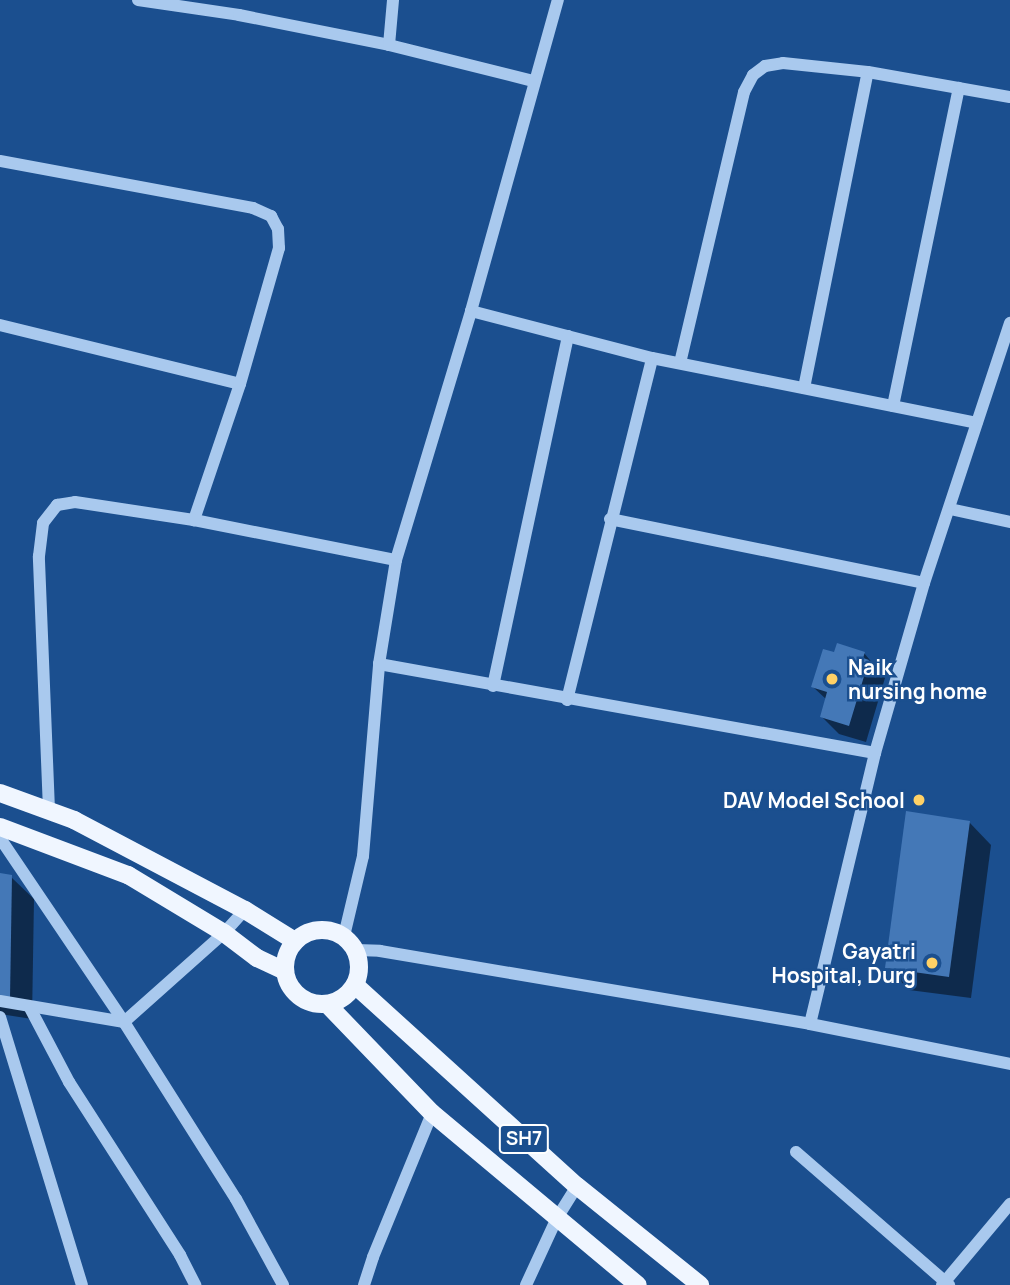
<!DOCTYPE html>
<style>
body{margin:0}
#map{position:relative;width:1010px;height:1285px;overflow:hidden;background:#1b4f8f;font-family:Manrope,sans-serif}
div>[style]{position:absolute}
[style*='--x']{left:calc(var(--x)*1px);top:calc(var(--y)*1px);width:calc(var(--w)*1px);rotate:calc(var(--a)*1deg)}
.shadow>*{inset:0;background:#0007}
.building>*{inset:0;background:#4478b7}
.minor>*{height:12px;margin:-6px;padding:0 6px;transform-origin:6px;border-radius:6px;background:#a9c9ee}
.major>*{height:18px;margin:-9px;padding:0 9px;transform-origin:9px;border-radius:9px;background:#f0f6ff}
.major>.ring{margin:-9px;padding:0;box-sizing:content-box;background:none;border:18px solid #f0f6ff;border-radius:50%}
.dots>*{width:19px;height:19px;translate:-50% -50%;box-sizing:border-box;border:4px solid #1b4f8f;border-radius:50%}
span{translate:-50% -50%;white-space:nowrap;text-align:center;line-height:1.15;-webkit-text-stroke:5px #1b4f8f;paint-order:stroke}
.shield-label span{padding:2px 5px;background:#1b4f8f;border:2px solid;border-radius:5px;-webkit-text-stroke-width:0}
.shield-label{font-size:19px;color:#fff;font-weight:700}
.poi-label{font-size:21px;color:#fff;font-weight:700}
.left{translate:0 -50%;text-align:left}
.right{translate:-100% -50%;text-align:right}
</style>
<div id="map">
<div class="shadow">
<div style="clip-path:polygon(864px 653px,885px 678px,866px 742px,839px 734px,822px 717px,827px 700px,813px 687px,835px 654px)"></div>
<div style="clip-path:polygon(969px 822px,991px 845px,971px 998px,909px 990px,887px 967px)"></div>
<div style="clip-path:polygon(0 875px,11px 877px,34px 899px,32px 1019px,0 1014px)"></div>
</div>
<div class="building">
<div style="clip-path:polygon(837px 643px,865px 652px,863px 658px,869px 660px,849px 726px,820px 717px,827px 692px,811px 687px,823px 649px,834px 652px)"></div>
<div style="clip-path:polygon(906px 811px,970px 821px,949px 977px,885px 968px)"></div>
<div style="clip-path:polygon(0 873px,12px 875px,10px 998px,0 996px)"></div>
</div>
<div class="minor">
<div style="--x:138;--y:0;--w:102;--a:8.4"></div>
<div style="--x:239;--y:15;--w:153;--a:11.3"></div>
<div style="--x:389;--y:45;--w:148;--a:14"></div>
<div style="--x:389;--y:45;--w:45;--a:-84.9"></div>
<div style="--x:0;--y:161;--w:257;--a:10.5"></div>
<div style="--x:253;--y:208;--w:20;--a:24"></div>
<div style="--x:271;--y:216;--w:15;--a:62"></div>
<div style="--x:278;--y:229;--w:19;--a:87"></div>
<div style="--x:279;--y:248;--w:141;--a:106"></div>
<div style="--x:240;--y:384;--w:144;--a:108.7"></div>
<div style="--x:471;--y:311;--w:187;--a:14.6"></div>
<div style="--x:652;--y:358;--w:331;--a:11.3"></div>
<div style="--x:0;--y:325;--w:247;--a:13.8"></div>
<div style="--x:680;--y:363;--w:278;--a:-76.7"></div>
<div style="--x:744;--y:92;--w:19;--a:-62"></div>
<div style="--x:753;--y:75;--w:15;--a:-37"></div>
<div style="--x:765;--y:66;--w:18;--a:-9"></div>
<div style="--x:783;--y:63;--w:85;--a:6"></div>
<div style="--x:868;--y:72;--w:144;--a:10"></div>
<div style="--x:804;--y:388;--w:322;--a:-78.6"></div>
<div style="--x:893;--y:406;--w:325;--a:-78.3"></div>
<div style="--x:950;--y:509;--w:61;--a:12.2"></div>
<div style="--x:610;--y:519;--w:320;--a:11.5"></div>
<div style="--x:379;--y:664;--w:504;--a:10.17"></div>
<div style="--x:493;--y:686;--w:358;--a:-77.9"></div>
<div style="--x:567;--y:700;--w:352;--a:-76"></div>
<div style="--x:49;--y:810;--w:254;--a:-92.3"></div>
<div style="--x:39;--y:556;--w:33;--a:-83"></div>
<div style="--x:43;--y:523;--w:23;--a:-52"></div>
<div style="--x:57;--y:505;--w:18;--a:-9"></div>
<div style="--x:75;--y:502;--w:120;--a:8.6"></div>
<div style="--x:194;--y:520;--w:206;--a:11.2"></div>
<div style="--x:0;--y:838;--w:222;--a:56"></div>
<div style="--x:124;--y:1022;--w:209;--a:57.7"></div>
<div style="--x:236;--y:1199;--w:98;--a:61.3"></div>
<div style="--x:344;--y:936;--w:82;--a:-76.6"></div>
<div style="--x:363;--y:856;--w:193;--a:-85.2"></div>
<div style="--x:379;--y:664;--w:105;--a:-80.7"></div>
<div style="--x:396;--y:560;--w:260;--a:-73.2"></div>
<div style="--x:471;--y:311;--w:323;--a:-74.4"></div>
<div style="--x:356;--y:950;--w:24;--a:2"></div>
<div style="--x:380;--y:951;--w:436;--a:9.6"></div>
<div style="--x:810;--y:1024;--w:279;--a:-76.5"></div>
<div style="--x:875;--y:753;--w:177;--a:-73.9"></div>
<div style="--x:924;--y:583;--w:274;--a:-71.7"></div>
<div style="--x:0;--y:1001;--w:126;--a:9.6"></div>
<div style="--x:124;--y:1022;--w:134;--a:-41.7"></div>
<div style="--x:224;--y:933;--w:31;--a:-48"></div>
<div style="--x:30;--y:1008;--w:84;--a:62.2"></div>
<div style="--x:69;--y:1082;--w:206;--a:57.3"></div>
<div style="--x:180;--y:1255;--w:34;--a:63"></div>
<div style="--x:0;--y:1017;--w:280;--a:73"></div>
<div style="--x:810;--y:1024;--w:204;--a:11.3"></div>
<div style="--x:796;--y:1152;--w:203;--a:41"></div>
<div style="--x:364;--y:1285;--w:29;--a:-72"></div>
<div style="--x:373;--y:1257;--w:156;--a:-67.7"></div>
<div style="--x:526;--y:1285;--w:74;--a:-65.2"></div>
<div style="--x:557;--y:1218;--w:38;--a:-58"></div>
<div style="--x:942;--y:1285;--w:106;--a:-50"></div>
</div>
<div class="major">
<div style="--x:0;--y:793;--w:79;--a:20"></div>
<div style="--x:74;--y:820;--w:193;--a:27.8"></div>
<div style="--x:245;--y:910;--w:59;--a:31.8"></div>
<div style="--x:0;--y:827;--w:137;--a:20.6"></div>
<div style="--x:128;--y:875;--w:112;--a:31.1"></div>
<div style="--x:224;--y:933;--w:41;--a:37.1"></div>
<div style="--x:257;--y:958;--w:31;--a:25"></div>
<div class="ring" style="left:285px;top:930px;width:56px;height:56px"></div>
<div style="--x:355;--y:985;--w:299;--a:42.2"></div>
<div style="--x:577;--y:1186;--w:158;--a:38.8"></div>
<div style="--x:327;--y:1004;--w:151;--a:46.1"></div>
<div style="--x:432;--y:1113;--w:268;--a:39.9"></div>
</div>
<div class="dots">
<div style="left:832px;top:679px;background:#ffd166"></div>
<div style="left:919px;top:800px;background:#ffd166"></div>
<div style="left:932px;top:963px;background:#ffd166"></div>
</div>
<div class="shield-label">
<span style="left:524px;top:1139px">SH7</span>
</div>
<div class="poi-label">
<span class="left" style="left:848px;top:679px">Naik<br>nursing home</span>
<span class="right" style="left:905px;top:800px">DAV Model School</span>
<span class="right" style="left:916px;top:963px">Gayatri<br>Hospital, Durg</span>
</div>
</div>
